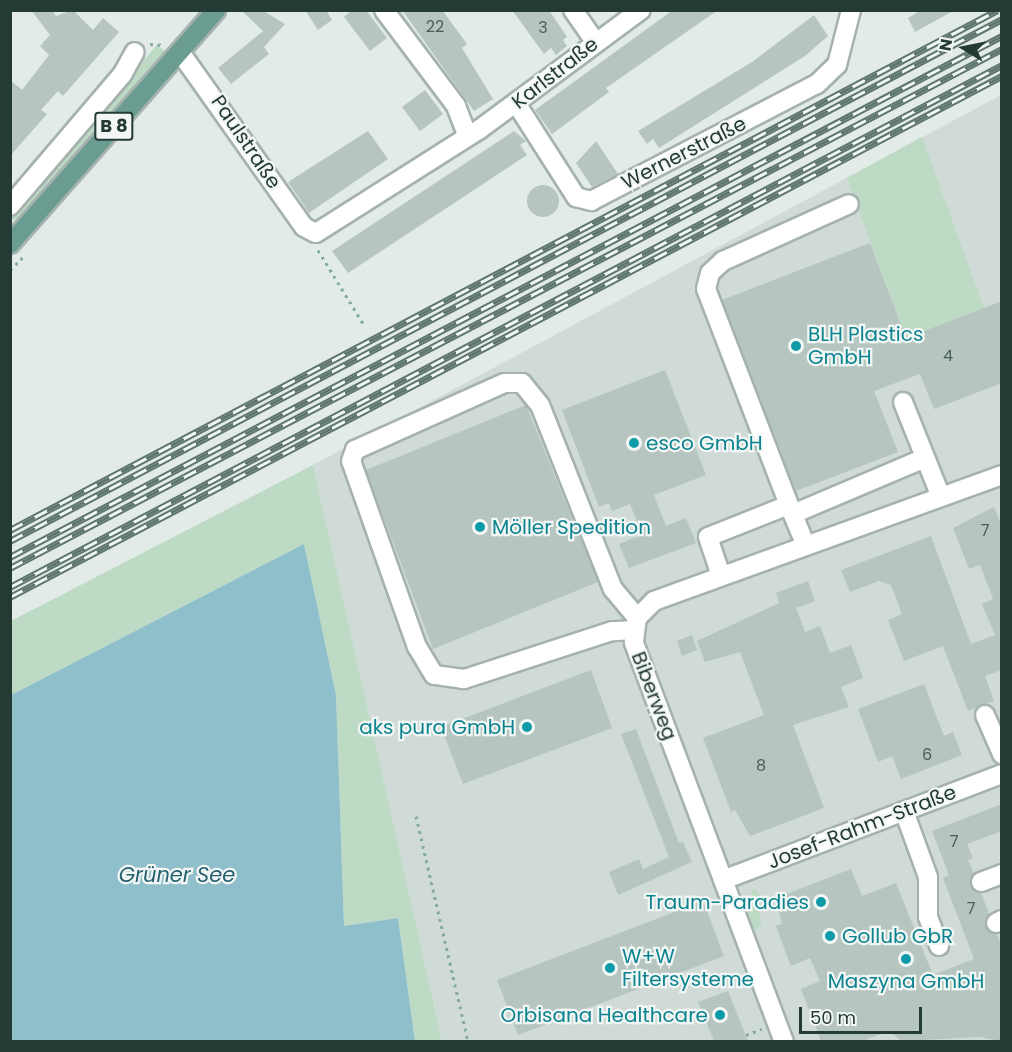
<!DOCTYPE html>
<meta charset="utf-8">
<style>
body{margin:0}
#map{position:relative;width:1012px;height:1052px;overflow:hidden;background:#e2ebe7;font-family:Poppins,sans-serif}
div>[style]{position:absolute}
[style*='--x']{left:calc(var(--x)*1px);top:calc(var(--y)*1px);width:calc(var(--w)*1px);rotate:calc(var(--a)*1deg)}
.built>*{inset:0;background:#d0dad6}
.green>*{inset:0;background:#bddac5}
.water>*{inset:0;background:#8fbfca}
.building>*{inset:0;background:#b7c5c0}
.round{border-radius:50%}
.path>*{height:3px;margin-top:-1.5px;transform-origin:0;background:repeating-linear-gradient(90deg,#85aba0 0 3px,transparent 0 7.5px)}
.roads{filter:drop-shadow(2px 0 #a5b2ae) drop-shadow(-2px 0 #a5b2ae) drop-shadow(0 2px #a5b2ae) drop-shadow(0 -2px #a5b2ae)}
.minor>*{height:18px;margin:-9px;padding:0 9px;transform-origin:9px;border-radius:9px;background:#fff}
.major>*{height:18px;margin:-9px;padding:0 9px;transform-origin:9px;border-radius:9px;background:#6a9c91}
.rail>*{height:7px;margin-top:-3.5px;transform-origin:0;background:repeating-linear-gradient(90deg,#f2f7f5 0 14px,#5e7570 0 28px);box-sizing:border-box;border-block:2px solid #5e7570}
.dots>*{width:16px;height:16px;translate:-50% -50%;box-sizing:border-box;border:3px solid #f2f7f5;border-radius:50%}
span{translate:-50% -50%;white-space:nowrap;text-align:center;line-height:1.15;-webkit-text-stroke:4.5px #f2f7f5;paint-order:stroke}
.number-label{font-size:16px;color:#495d57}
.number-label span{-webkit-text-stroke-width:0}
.shield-label span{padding:2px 4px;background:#f2f7f5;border:2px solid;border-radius:4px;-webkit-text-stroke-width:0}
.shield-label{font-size:18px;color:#243a34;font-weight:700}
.street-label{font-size:20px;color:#243a34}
.culture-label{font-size:20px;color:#0d838f}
.left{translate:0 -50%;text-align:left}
.right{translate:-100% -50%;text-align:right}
.water-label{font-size:21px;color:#246070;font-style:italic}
.frame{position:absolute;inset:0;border:12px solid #243a34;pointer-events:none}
.north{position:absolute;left:934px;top:18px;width:60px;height:60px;-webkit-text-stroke:4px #f2f7f5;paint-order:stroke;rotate:280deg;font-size:16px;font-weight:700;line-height:24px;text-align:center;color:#243a34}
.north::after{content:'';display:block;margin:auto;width:21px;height:27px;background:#243a34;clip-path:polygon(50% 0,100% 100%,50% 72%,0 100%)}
.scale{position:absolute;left:799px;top:1007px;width:123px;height:27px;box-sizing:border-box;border:3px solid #243a34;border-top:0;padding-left:8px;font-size:18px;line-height:21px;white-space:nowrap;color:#243a34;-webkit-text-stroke:4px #f2f7f5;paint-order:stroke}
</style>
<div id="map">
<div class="built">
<div style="clip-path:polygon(1001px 95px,1001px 1041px,442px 1041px,313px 465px)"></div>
</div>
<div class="green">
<div style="clip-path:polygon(157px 45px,165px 51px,19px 219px,11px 220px,11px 213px)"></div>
<div style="clip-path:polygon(922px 137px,984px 308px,906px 338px,847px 178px)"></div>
<div style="clip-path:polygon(313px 465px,442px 1041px,415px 1041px,398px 918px,344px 926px,336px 695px,304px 544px,11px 695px,11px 621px)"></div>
<div style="clip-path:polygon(753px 888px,759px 893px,761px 926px,752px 933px,747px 910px)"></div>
</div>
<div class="water">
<div style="clip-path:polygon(304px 544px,336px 695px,344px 926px,398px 918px,415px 1041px,11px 1041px,11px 695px)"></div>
</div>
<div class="building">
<div style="clip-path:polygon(31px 10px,52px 10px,56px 16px,73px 10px,93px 30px,103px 18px,119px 32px,63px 96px,58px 91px,41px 110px,47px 114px,10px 156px,10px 80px,22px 90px,49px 55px,40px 46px,50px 35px)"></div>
<div style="clip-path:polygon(241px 10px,262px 10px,285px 24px,264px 47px,269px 54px,231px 84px,218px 68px,263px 31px)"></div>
<div style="clip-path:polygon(305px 10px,326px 10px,332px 20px,318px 30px)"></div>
<div style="clip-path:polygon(352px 10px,366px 10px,387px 38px,370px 51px,344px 17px)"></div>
<div style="clip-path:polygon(402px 10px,442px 10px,467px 44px,462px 48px,493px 99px,474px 111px)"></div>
<div style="clip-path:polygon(512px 10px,549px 10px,567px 37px,563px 40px,567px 46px,556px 55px,551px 48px,544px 54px)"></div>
<div style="clip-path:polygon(673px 10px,718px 10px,606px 88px,609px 92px,552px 134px,535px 110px)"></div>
<div style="clip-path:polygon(921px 10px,955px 10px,915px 32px,908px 18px)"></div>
<div style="clip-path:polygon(814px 15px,828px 36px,805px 56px,659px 148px,653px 139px,647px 144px,638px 131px,752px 62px)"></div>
<div style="clip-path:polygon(425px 90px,443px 114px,420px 131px,402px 107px)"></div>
<div style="clip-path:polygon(368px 131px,388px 159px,309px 213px,288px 182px)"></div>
<div style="clip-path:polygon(514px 131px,526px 141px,520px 145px,527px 155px,348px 273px,332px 251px)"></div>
<div style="clip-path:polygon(596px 141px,618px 174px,592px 187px,576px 163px)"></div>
<div class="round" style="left:527px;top:185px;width:32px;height:32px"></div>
<div style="clip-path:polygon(870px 243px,906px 338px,1002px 301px,1002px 383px,934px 409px,920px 374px,874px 391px,898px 452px,796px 491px,722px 300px)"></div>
<div style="clip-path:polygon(665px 370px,706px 475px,654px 495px,666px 526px,686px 518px,696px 543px,629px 568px,619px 544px,642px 535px,630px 504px,612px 511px,609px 503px,599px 507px,562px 410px)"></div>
<div style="clip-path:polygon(526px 405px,598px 582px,433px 649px,366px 470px)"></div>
<div style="clip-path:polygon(994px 507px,1002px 526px,1002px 670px,985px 676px,994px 701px,968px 711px,943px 646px,904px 661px,888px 620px,902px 614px,891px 585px,879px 581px,850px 592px,841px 570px,931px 536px,971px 644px,995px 635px,982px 604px,993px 599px,980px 565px,969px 569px,953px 528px)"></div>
<div style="clip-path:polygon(808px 581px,815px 601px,796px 608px,805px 632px,820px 626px,830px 653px,851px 645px,863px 678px,841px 687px,849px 707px,793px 725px,824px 808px,750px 836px,735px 810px,731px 812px,703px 738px,764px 715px,740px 652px,705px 662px,697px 641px,779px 603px,776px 593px)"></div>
<div style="clip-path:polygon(692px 635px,697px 650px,682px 656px,677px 641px)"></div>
<div style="clip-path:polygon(591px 670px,612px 728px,463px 784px,441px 727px)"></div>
<div style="clip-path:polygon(924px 684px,944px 736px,953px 732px,962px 755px,901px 779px,892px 756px,878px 762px,858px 709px)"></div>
<div style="clip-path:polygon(636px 729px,679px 843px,683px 842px,692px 862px,618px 895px,609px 872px,639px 859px,643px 869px,669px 857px,621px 734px)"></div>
<div style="clip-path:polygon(1002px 804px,1002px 831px,967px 844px,973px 858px,968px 860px,974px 874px,970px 885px,981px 893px,989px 914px,986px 927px,997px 934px,1002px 947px,1002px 1041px,979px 1037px,902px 1041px,889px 1031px,862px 1041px,821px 1041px,801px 989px,820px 981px,810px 958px,791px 966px,776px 926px,782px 924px,776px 898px,851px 869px,862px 896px,896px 883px,933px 975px,974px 959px,943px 878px,949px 875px,932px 831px)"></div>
<div style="clip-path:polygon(703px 901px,724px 956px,518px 1035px,497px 980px)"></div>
<div style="clip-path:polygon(728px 991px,748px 1041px,714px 1041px,698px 1002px)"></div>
</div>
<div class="path">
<div style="--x:150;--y:44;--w:15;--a:4"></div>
<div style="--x:318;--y:250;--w:88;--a:58.5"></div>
<div style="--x:10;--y:270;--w:20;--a:-45"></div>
<div style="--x:416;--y:816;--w:232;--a:77"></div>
<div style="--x:746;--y:1035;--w:17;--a:-21"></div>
</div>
<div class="roads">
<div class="minor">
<div style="--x:384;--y:10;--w:120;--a:53.1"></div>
<div style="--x:456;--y:106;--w:30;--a:69"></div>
<div style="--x:573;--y:10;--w:38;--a:55"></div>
<div style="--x:180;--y:52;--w:214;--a:54.7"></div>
<div style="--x:304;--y:227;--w:13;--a:27"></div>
<div style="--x:316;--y:233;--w:194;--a:-32.4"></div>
<div style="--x:480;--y:129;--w:200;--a:-36.5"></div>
<div style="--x:516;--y:103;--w:112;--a:57.4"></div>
<div style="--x:576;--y:197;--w:16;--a:15"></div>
<div style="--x:591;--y:201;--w:254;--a:-27.4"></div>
<div style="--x:817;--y:84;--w:28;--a:-44"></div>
<div style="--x:837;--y:65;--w:57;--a:-75.7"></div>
<div style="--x:10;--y:206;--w:172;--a:-49.5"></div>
<div style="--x:122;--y:75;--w:26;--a:-61"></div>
<div style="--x:903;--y:402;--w:102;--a:68.2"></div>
<div style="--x:789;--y:505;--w:231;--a:-111"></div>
<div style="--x:706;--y:289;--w:16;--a:-76"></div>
<div style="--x:710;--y:273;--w:18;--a:-43"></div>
<div style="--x:723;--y:261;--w:138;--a:-24.3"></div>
<div style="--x:793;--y:514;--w:143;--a:-23"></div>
<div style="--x:721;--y:576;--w:41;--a:-108.4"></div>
<div style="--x:708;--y:537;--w:87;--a:-21.6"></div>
<div style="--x:789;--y:505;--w:44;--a:67.5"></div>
<div style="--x:634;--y:630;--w:22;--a:177"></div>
<div style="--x:612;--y:631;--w:156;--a:162"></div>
<div style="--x:464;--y:679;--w:30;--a:-172"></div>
<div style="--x:434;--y:675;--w:33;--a:-121"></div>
<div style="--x:417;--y:647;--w:197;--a:-109.5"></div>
<div style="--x:351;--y:461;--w:12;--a:-70"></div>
<div style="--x:355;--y:450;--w:163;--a:-24.2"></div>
<div style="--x:504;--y:383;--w:18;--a:0"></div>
<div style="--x:522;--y:383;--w:28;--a:51"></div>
<div style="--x:540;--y:405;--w:198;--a:68.4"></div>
<div style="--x:613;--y:589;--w:38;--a:50"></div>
<div style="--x:985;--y:715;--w:43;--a:66.4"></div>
<div style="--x:904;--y:811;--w:70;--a:70"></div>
<div style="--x:928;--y:877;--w:40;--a:90"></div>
<div style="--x:928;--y:917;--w:31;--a:69"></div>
<div style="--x:723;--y:880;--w:298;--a:-20.8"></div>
<div style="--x:981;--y:882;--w:22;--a:-21"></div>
<div style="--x:996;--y:923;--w:7;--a:-27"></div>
<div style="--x:784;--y:1042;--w:427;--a:-110.6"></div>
<div style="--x:634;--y:642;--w:24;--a:-83"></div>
<div style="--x:637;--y:618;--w:24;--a:-45"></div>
<div style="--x:654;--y:601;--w:370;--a:-19.9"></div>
</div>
<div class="major">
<div style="--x:10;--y:244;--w:312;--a:-48.6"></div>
</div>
</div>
<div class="rail">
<div style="--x:10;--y:530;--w:1116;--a:-27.76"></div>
<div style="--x:10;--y:541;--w:1121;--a:-27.75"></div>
<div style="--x:10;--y:557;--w:1120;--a:-27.71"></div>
<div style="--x:10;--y:568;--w:1120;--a:-27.62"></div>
<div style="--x:10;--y:587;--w:1121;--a:-27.75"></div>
<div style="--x:10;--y:597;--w:1120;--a:-27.71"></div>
</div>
<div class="dots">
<div style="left:796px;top:346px;background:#0f9aa8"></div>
<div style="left:634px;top:443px;background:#0f9aa8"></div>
<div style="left:480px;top:527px;background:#0f9aa8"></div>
<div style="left:527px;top:727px;background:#0f9aa8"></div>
<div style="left:821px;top:902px;background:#0f9aa8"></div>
<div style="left:830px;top:936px;background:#0f9aa8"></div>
<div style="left:906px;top:959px;background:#0f9aa8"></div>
<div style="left:610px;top:968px;background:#0f9aa8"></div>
<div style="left:720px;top:1015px;background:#0f9aa8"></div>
</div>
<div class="number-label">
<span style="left:435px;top:27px">22</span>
<span style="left:543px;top:28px">3</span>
<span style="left:948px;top:356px">4</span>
<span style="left:985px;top:531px">7</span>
<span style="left:927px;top:755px">6</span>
<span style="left:761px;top:766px">8</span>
<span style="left:954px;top:842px">7</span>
<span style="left:971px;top:909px">7</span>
</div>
<div class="shield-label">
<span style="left:114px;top:126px">B 8</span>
</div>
<div class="street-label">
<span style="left:555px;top:73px;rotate:-38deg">Karlstraße</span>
<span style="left:246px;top:142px;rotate:56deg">Paulstraße</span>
<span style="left:684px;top:153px;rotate:-27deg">Wernerstraße</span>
<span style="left:654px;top:696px;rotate:69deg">Biberweg</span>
<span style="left:862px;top:827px;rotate:-21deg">Josef-Rahm-Straße</span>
</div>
<div class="culture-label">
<span class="left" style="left:808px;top:346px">BLH Plastics<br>GmbH</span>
<span class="left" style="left:646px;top:443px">esco GmbH</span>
<span class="left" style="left:492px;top:527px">Möller Spedition</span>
<span class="right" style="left:515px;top:727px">aks pura GmbH</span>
<span class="right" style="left:809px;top:902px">Traum-Paradies</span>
<span class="left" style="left:842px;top:936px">Gollub GbR</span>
<span class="left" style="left:622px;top:968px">W+W<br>Filtersysteme</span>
<span style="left:906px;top:981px">Maszyna GmbH</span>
<span class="right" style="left:708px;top:1015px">Orbisana Healthcare</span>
</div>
<div class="water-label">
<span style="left:177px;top:875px">Grüner See</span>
</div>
<div class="frame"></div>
<div class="north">N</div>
<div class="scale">50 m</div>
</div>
